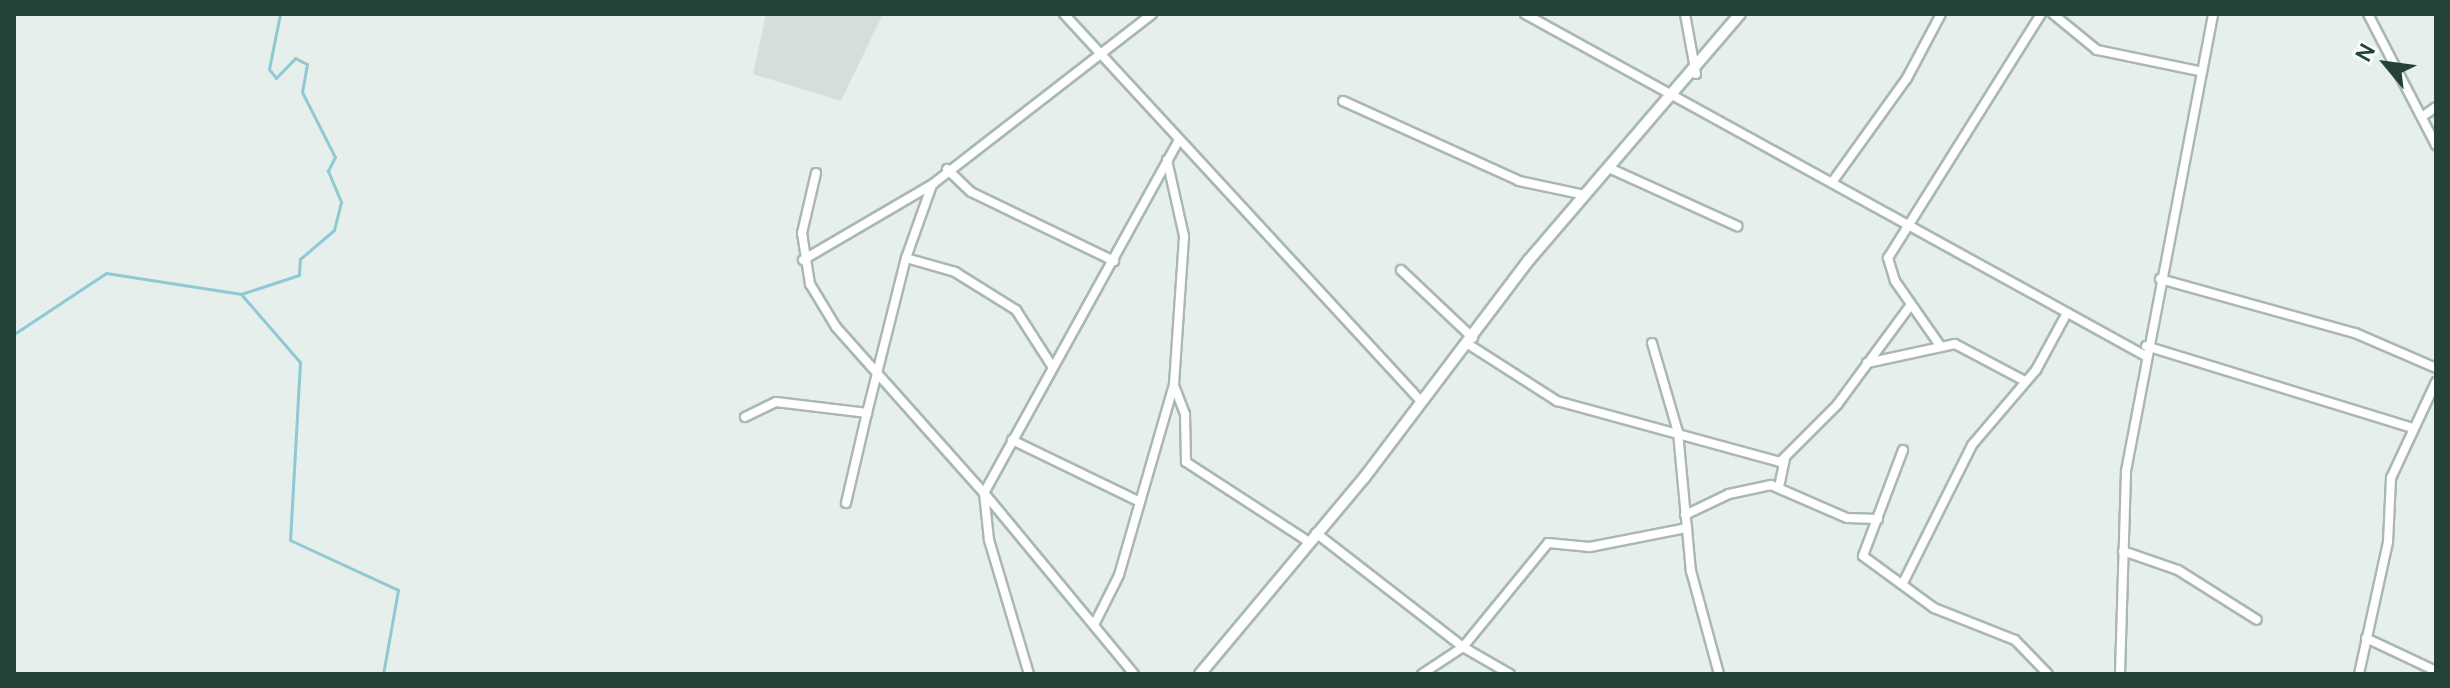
<!DOCTYPE html>
<style>
body{margin:0}
#map{position:relative;width:2450px;height:688px;overflow:hidden;background:#e6efeb;font-family:Manrope,sans-serif}
div>[style]{position:absolute}
[style*='--x']{left:calc(var(--x)*1px);top:calc(var(--y)*1px);width:calc(var(--w)*1px);rotate:calc(var(--a)*1deg)}
.built>*{inset:0;background:#d4dfda}
.stream>*{height:3px;margin:-1.5px;padding:0 1.5px;transform-origin:1.5px;border-radius:1.5px;background:#8ec9d4}
.roads{filter:drop-shadow(2px 0 #a8b8b2) drop-shadow(-2px 0 #a8b8b2) drop-shadow(0 2px #a8b8b2) drop-shadow(0 -2px #a8b8b2)}
.minor>*{height:8px;margin:-4px;padding:0 4px;transform-origin:4px;border-radius:4px;background:#fff}
.tertiary>*{height:10px;margin:-5px;padding:0 5px;transform-origin:5px;border-radius:5px;background:#fff}
span{translate:-50% -50%;white-space:nowrap;text-align:center;line-height:1.15;-webkit-text-stroke:6px #f7fbf9;paint-order:stroke}
.frame{position:absolute;inset:0;border:16px solid #24423a;pointer-events:none}
.north{position:absolute;left:2346px;top:24px;width:80px;height:80px;-webkit-text-stroke:6px #f7fbf9;paint-order:stroke;rotate:299deg;font-size:22px;font-weight:700;line-height:32px;text-align:center;color:#24423a}
.north::after{content:'';display:block;margin:auto;width:28px;height:36px;background:#24423a;clip-path:polygon(50% 0,100% 100%,50% 72%,0 100%)}
</style>
<div id="map">
<div class="built">
<div style="clip-path:polygon(766px 14px,883px 14px,841px 101px,753px 74px)"></div>
</div>
<div class="stream">
<div style="--x:280;--y:14;--w:56;--a:101.3"></div>
<div style="--x:269;--y:69;--w:11;--a:52"></div>
<div style="--x:276;--y:78;--w:28;--a:-46"></div>
<div style="--x:295;--y:58;--w:13;--a:27"></div>
<div style="--x:307;--y:64;--w:28;--a:100"></div>
<div style="--x:302;--y:92;--w:73;--a:63.1"></div>
<div style="--x:335;--y:157;--w:16;--a:117"></div>
<div style="--x:328;--y:171;--w:34;--a:67"></div>
<div style="--x:341;--y:202;--w:29;--a:104"></div>
<div style="--x:334;--y:230;--w:45;--a:139.5"></div>
<div style="--x:300;--y:259;--w:16;--a:94"></div>
<div style="--x:299;--y:275;--w:61;--a:161.9"></div>
<div style="--x:241;--y:294;--w:90;--a:49.1"></div>
<div style="--x:300;--y:362;--w:178;--a:93.2"></div>
<div style="--x:290;--y:540;--w:119;--a:24.8"></div>
<div style="--x:398;--y:590;--w:85;--a:100.1"></div>
<div style="--x:14;--y:334;--w:110;--a:-33.5"></div>
<div style="--x:106;--y:273;--w:137;--a:8.8"></div>
</div>
<div class="roads">
<div class="minor">
<div style="--x:1064;--y:14;--w:525;--a:47.32"></div>
<div style="--x:1525;--y:14;--w:707;--a:28.85"></div>
<div style="--x:1685;--y:14;--w:61;--a:79.6"></div>
<div style="--x:2053;--y:14;--w:57;--a:39.3"></div>
<div style="--x:2097;--y:50;--w:103;--a:11.7"></div>
<div style="--x:2368;--y:14;--w:148;--a:62.6"></div>
<div style="--x:1343;--y:101;--w:193;--a:24.4"></div>
<div style="--x:1519;--y:181;--w:67;--a:12"></div>
<div style="--x:2426;--y:114;--w:12;--a:-35"></div>
<div style="--x:1609;--y:168;--w:141;--a:24.4"></div>
<div style="--x:947;--y:169;--w:33;--a:44"></div>
<div style="--x:971;--y:192;--w:159;--a:25.8"></div>
<div style="--x:816;--y:173;--w:62;--a:103.1"></div>
<div style="--x:802;--y:233;--w:52;--a:81.1"></div>
<div style="--x:810;--y:284;--w:50;--a:58.8"></div>
<div style="--x:836;--y:327;--w:222;--a:48.3"></div>
<div style="--x:984;--y:493;--w:47;--a:83.9"></div>
<div style="--x:989;--y:540;--w:140;--a:73.4"></div>
<div style="--x:1833;--y:181;--w:127;--a:-54.3"></div>
<div style="--x:1907;--y:78;--w:72;--a:-62"></div>
<div style="--x:906;--y:258;--w:51;--a:15.9"></div>
<div style="--x:955;--y:272;--w:72;--a:31.9"></div>
<div style="--x:1016;--y:310;--w:67;--a:57.3"></div>
<div style="--x:803;--y:260;--w:151;--a:-30.3"></div>
<div style="--x:933;--y:184;--w:277;--a:-37.8"></div>
<div style="--x:1401;--y:270;--w:99;--a:43.4"></div>
<div style="--x:2160;--y:279;--w:202;--a:15.5"></div>
<div style="--x:2355;--y:333;--w:88;--a:23.4"></div>
<div style="--x:1652;--y:343;--w:93;--a:73.7"></div>
<div style="--x:1678;--y:432;--w:140;--a:84.7"></div>
<div style="--x:1691;--y:571;--w:107;--a:74.8"></div>
<div style="--x:1468;--y:344;--w:106;--a:32.6"></div>
<div style="--x:1557;--y:401;--w:231;--a:15.3"></div>
<div style="--x:1780;--y:462;--w:81;--a:-45"></div>
<div style="--x:1837;--y:405;--w:123;--a:-53.6"></div>
<div style="--x:1939;--y:344;--w:77;--a:-124.9"></div>
<div style="--x:1895;--y:281;--w:24;--a:-107"></div>
<div style="--x:1888;--y:258;--w:288;--a:-57.9"></div>
<div style="--x:2146;--y:346;--w:276;--a:17.1"></div>
<div style="--x:1867;--y:363;--w:90;--a:-12.2"></div>
<div style="--x:1955;--y:344;--w:79;--a:27.9"></div>
<div style="--x:1175;--y:388;--w:28;--a:69"></div>
<div style="--x:1185;--y:414;--w:48;--a:88.8"></div>
<div style="--x:1186;--y:462;--w:147;--a:33"></div>
<div style="--x:745;--y:417;--w:34;--a:-26"></div>
<div style="--x:776;--y:402;--w:92;--a:6.9"></div>
<div style="--x:867;--y:413;--w:160;--a:-75.9"></div>
<div style="--x:906;--y:258;--w:77;--a:-70.4"></div>
<div style="--x:1012;--y:440;--w:142;--a:25.8"></div>
<div style="--x:1903;--y:450;--w:113;--a:110.7"></div>
<div style="--x:1863;--y:556;--w:88;--a:36.2"></div>
<div style="--x:1934;--y:608;--w:87;--a:21.6"></div>
<div style="--x:2015;--y:640;--w:47;--a:45.9"></div>
<div style="--x:1779;--y:487;--w:30;--a:-78"></div>
<div style="--x:846;--y:503;--w:92;--a:-76.9"></div>
<div style="--x:1685;--y:515;--w:49;--a:-25.5"></div>
<div style="--x:1729;--y:494;--w:43;--a:-12.1"></div>
<div style="--x:1771;--y:485;--w:83;--a:23.5"></div>
<div style="--x:1847;--y:518;--w:31;--a:2"></div>
<div style="--x:1316;--y:533;--w:186;--a:37.8"></div>
<div style="--x:1463;--y:647;--w:49;--a:146.6"></div>
<div style="--x:2123;--y:551;--w:58;--a:19.1"></div>
<div style="--x:2178;--y:570;--w:93;--a:32.3"></div>
<div style="--x:1903;--y:583;--w:154;--a:-63.4"></div>
<div style="--x:1972;--y:445;--w:99;--a:-49.5"></div>
<div style="--x:2036;--y:370;--w:65;--a:-61.5"></div>
<div style="--x:1094;--y:625;--w:56;--a:-63.4"></div>
<div style="--x:1119;--y:575;--w:199;--a:-73.9"></div>
<div style="--x:1174;--y:384;--w:148;--a:-86.1"></div>
<div style="--x:1184;--y:236;--w:78;--a:-102.6"></div>
<div style="--x:2366;--y:638;--w:77;--a:25.2"></div>
<div style="--x:1463;--y:647;--w:134;--a:-50.7"></div>
<div style="--x:1548;--y:543;--w:42;--a:5.4"></div>
<div style="--x:1590;--y:547;--w:99;--a:-11.1"></div>
<div style="--x:1463;--y:647;--w:54;--a:29.9"></div>
<div style="--x:1134;--y:674;--w:235;--a:-129.6"></div>
<div style="--x:984;--y:493;--w:402;--a:-61.1"></div>
<div style="--x:2120;--y:674;--w:203;--a:-88.3"></div>
<div style="--x:2126;--y:471;--w:465;--a:-79.2"></div>
<div style="--x:2359;--y:674;--w:135;--a:-77.6"></div>
<div style="--x:2388;--y:542;--w:64;--a:-87.3"></div>
<div style="--x:2391;--y:478;--w:106;--a:-64.9"></div>
</div>
<div class="tertiary">
<div style="--x:1200;--y:674;--w:256;--a:-50.1"></div>
<div style="--x:1364;--y:478;--w:273;--a:-52.9"></div>
<div style="--x:1529;--y:260;--w:324;--a:-49.4"></div>
</div>
</div>
<div class="frame"></div>
<div class="north">N</div>
</div>
